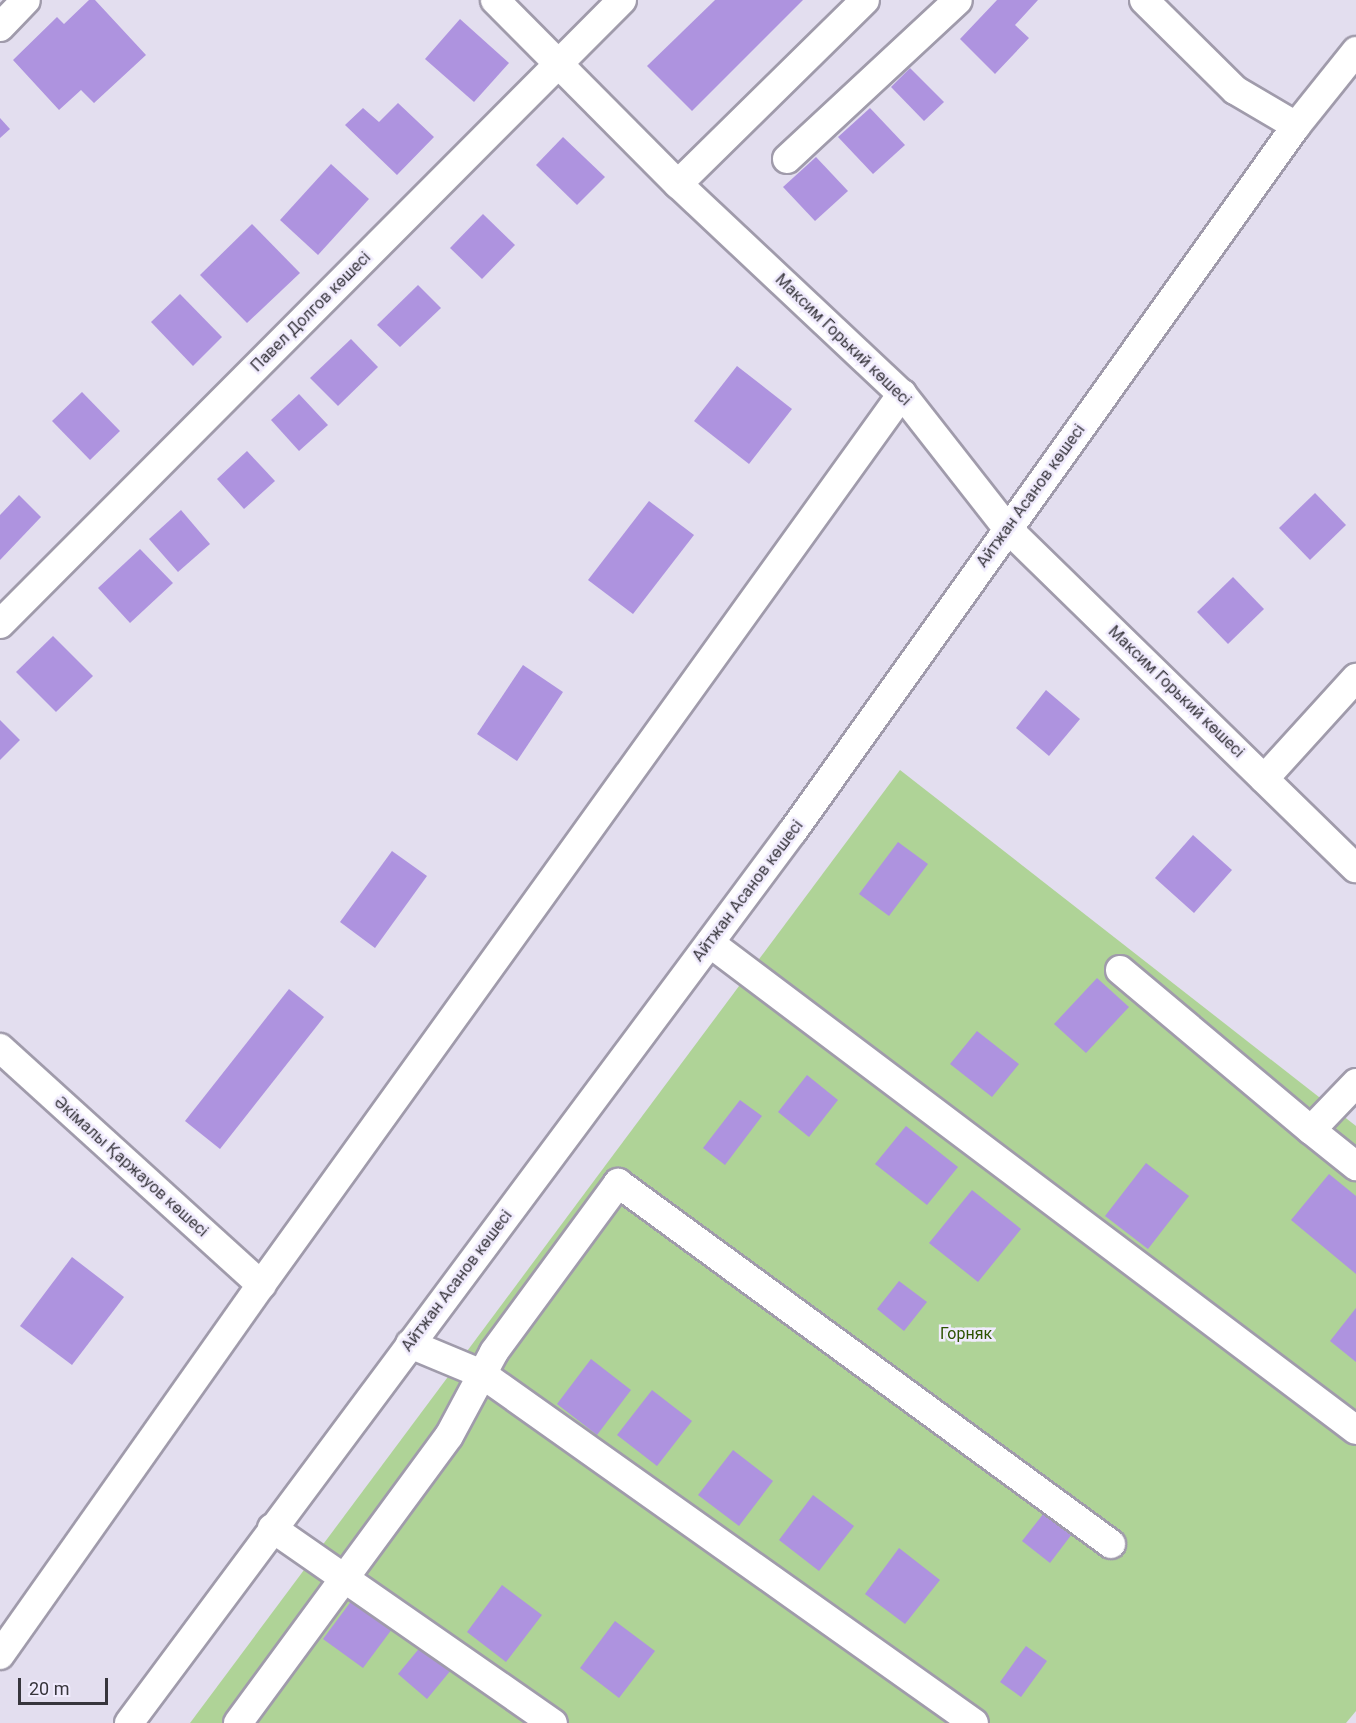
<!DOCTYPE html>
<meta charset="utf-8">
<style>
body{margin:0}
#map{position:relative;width:1356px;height:1723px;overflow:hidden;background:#e3deef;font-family:Roboto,sans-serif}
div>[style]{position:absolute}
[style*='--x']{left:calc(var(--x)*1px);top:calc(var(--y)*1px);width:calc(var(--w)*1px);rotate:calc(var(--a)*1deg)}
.green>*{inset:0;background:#afd397}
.building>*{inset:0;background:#ae93df}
.roads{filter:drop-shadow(2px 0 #a09bab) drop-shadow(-2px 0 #a09bab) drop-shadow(0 2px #a09bab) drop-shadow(0 -2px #a09bab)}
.minor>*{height:28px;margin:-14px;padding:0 14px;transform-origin:14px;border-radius:14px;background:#fff}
span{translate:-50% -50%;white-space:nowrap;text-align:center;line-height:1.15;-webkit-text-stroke:5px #f0ebfd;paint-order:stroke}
.street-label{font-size:16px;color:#37353c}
.park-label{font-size:16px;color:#2c5200}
.scale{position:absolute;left:18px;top:1678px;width:90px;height:27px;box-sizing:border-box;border:3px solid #37353c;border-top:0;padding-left:8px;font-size:18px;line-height:21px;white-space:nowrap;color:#37353c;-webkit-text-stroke:4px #f0ebfd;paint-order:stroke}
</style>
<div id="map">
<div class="green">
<div style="clip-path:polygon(900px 770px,1356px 1126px,1356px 1711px,1346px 1723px,190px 1723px)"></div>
</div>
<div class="building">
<div style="clip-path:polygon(89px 0,95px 0,146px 55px,94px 103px,81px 90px,59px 110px,13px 60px,57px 17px,64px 24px)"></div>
<div style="clip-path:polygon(715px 0,803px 0,692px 111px,647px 66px)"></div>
<div style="clip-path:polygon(997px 0,1038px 0,1015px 25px,1029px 38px,995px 74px,960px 39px)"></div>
<div style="clip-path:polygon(460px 19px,509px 63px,474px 102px,425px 59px)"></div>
<div style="clip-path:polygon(910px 68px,944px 102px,924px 121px,891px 87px)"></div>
<div style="clip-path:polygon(398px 103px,434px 137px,397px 175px,345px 125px,363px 108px,379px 122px)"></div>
<div style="clip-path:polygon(870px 108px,905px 145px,873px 174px,838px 137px)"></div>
<div style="clip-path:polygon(0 118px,10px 129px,0 138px)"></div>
<div style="clip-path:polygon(563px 137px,605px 177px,577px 205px,536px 165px)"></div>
<div style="clip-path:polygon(816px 157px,848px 191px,815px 221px,783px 187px)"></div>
<div style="clip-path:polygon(331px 164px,369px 199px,318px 255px,280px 220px)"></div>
<div style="clip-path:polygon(483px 214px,515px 245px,482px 279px,450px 248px)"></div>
<div style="clip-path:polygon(252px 224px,300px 273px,247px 323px,200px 275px)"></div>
<div style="clip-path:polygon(418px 285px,441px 308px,400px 347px,377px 325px)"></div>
<div style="clip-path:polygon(180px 294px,222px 337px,193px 366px,151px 322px)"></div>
<div style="clip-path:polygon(351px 339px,378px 367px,338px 406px,310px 378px)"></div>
<div style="clip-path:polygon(737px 366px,792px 409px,749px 464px,694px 421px)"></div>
<div style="clip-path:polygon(82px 392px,120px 431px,90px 460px,52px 421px)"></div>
<div style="clip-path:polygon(299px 394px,328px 425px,299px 451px,271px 420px)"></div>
<div style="clip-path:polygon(247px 451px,275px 481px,244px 509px,217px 479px)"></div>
<div style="clip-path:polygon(1315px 493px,1346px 525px,1310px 560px,1279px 528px)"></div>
<div style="clip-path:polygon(19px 495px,41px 517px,0 560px,0 515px)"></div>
<div style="clip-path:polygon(649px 501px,694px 535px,633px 614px,588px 580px)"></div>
<div style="clip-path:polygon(181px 510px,210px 544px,178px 572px,149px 539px)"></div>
<div style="clip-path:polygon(140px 549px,173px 583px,130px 623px,98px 588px)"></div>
<div style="clip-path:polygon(1233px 577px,1264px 609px,1228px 644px,1197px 612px)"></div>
<div style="clip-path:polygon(53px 636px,93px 676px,56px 712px,16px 672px)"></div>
<div style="clip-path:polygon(523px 665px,563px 692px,517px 761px,477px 734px)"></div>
<div style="clip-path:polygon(1046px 690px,1080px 719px,1049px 756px,1016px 728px)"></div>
<div style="clip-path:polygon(0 720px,20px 740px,0 760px)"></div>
<div style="clip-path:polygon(1193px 835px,1232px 870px,1194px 913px,1155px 878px)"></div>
<div style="clip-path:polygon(898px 842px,928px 864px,889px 916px,859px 894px)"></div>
<div style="clip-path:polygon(392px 851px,427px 876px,375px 948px,340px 922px)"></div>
<div style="clip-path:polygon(1097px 978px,1129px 1007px,1086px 1053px,1054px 1024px)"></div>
<div style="clip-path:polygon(289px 989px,324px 1017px,220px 1149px,185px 1121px)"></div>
<div style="clip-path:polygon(977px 1031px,1019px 1064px,992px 1097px,950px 1064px)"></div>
<div style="clip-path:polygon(807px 1075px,838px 1100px,809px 1137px,778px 1112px)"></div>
<div style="clip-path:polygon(740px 1100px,762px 1116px,725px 1165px,703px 1148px)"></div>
<div style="clip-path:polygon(906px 1126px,958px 1167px,927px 1205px,875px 1164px)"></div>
<div style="clip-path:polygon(1146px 1163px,1189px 1196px,1148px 1249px,1105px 1216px)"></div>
<div style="clip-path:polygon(1329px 1174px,1356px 1196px,1356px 1274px,1291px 1220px)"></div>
<div style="clip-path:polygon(972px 1190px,1021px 1229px,978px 1282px,929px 1243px)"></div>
<div style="clip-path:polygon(72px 1257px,124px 1297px,72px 1365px,20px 1326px)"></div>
<div style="clip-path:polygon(899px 1281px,927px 1302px,904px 1331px,877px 1309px)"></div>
<div style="clip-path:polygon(1356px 1308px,1356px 1362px,1330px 1341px)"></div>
<div style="clip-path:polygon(591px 1359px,631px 1390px,597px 1435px,557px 1404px)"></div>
<div style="clip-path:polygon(652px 1390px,692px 1421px,657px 1466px,617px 1435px)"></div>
<div style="clip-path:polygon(733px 1450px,773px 1481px,739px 1526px,698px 1495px)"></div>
<div style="clip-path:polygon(813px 1495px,854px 1526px,819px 1571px,779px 1540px)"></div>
<div style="clip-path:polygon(1044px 1513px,1072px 1534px,1050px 1563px,1022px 1541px)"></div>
<div style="clip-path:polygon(899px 1548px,940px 1580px,905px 1624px,865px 1594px)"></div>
<div style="clip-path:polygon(502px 1585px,542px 1615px,506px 1662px,467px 1632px)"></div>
<div style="clip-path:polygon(358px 1592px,398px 1621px,363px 1668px,323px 1639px)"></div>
<div style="clip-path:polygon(615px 1621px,655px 1651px,619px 1698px,580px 1668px)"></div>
<div style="clip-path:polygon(427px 1639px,456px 1664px,427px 1699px,398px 1674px)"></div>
<div style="clip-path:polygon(1026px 1646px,1047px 1661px,1021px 1697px,1000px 1682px)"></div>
</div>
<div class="roads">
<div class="minor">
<div style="--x:495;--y:0;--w:260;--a:45.2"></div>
<div style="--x:678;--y:184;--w:307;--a:43.2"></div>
<div style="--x:902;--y:394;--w:170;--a:51.9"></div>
<div style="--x:1007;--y:528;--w:487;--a:44.3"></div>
<div style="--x:1144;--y:0;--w:128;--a:44.7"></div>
<div style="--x:1235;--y:90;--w:71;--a:30.5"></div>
<div style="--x:0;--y:27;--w:37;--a:-46"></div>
<div style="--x:787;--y:159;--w:233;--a:-42.9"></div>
<div style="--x:678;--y:184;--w:262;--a:-44.5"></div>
<div style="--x:0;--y:624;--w:881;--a:-45.09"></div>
<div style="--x:1264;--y:779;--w:137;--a:-47.7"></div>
<div style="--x:710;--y:943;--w:809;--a:37.01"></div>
<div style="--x:1120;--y:970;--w:249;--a:40"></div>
<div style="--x:1311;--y:1130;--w:65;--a:-46.2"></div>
<div style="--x:0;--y:1048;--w:353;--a:42.2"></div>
<div style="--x:1311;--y:1130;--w:58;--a:38.7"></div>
<div style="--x:410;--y:1344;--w:78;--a:22.6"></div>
<div style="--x:482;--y:1374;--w:603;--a:35.35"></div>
<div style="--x:272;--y:1528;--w:342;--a:34.8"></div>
<div style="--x:0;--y:1655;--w:453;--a:-54.8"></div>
<div style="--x:261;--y:1285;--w:1098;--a:-54.27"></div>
<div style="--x:129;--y:1723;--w:1112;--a:-53.34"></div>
<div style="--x:793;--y:831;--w:866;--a:-54.49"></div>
<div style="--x:1296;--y:126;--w:96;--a:-51.3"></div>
<div style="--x:238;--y:1723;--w:356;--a:-53.7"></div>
<div style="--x:449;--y:1436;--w:95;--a:-61.8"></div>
<div style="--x:494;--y:1352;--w:210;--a:-53.7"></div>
<div style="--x:618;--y:1183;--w:611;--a:36.21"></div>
</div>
</div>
<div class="street-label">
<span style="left:311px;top:312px;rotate:-45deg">Павел Долгов көшесі</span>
<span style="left:843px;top:340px;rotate:44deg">Максим Горький көшесі</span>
<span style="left:1031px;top:496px;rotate:-54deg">Айтжан Асанов көшесі</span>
<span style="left:1176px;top:692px;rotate:44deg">Максим Горький көшесі</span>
<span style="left:748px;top:891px;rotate:-53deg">Айтжан Асанов көшесі</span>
<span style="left:131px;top:1167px;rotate:42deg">Әкімалы Қаржауов көшесі</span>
<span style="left:457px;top:1281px;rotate:-53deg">Айтжан Асанов көшесі</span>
</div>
<div class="park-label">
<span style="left:966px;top:1334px">Горняк</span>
</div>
<div class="scale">20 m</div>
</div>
